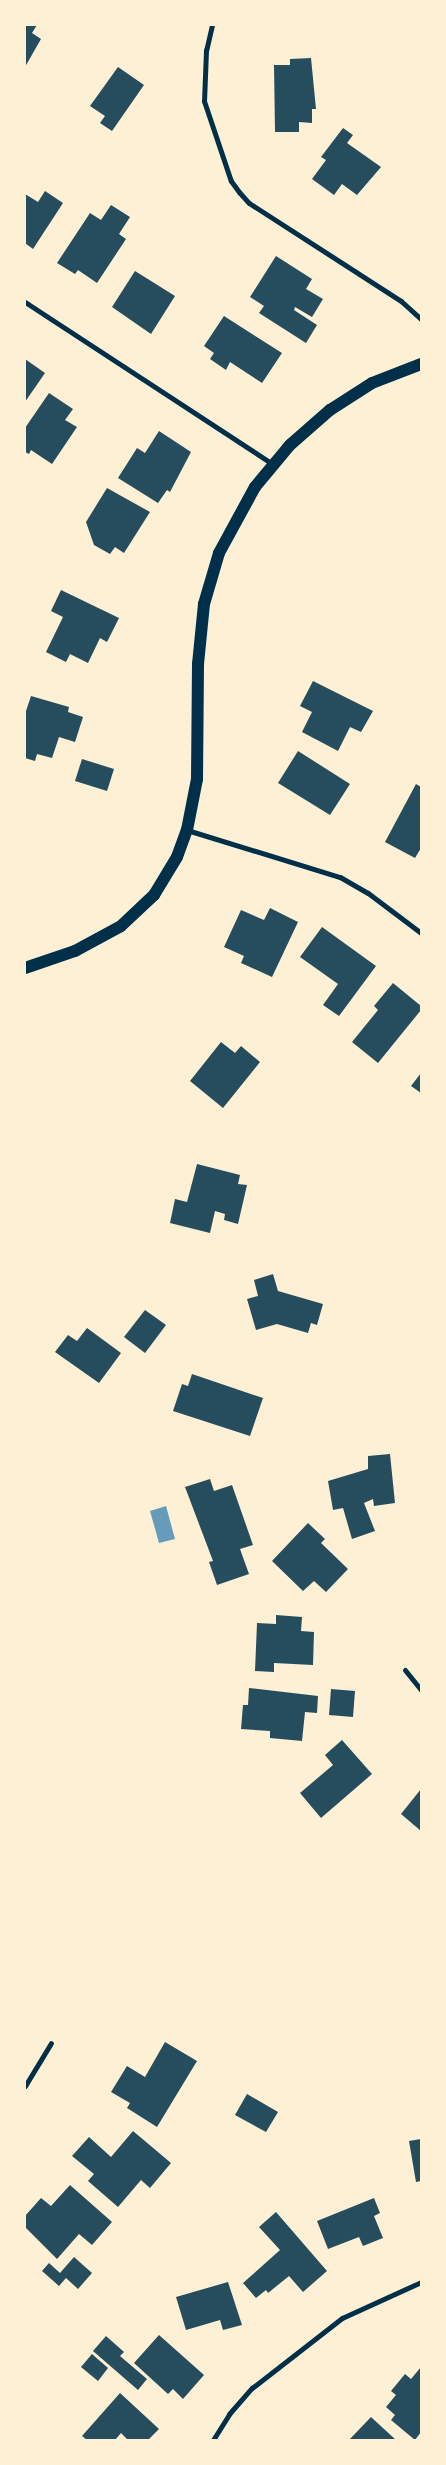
<!DOCTYPE html>
<style>
body{margin:0}
#map{position:relative;width:446px;height:2465px;overflow:hidden;background:#fdf0d5;font-family:"Fira Sans",sans-serif}
div>[style]{position:absolute}
[style*='--x']{left:calc(var(--x)*1px);top:calc(var(--y)*1px);width:calc(var(--w)*1px);rotate:calc(var(--a)*1deg)}
.water>*{inset:0;background:#669bbc}
.building>*{inset:0;background:#264d5e}
.minor>*{height:5px;margin:-2.5px;padding:0 2.5px;transform-origin:2.5px;border-radius:2.5px;background:#003049}
.primary>*{height:12px;margin:-6px;padding:0 6px;transform-origin:6px;border-radius:6px;background:#003049}
span{translate:-50% -50%;white-space:nowrap;text-align:center;line-height:1.15;-webkit-text-stroke:4px #fdf0d5;paint-order:stroke}
.frame{position:absolute;inset:0;border:26px solid #fdf0d5;pointer-events:none}
</style>
<div id="map">
<div class="water">
<div style="clip-path:polygon(166px 1506px,175px 1539px,159px 1543px,150px 1511px)"></div>
</div>
<div class="building">
<div style="clip-path:polygon(25px 25px,37px 25px,32px 33px,41px 39px,25px 67px)"></div>
<div style="clip-path:polygon(311px 58px,316px 109px,312px 109px,312px 123px,299px 122px,299px 132px,275px 132px,274px 65px,290px 65px,290px 59px)"></div>
<div style="clip-path:polygon(118px 67px,144px 85px,112px 131px,100px 123px,105px 116px,90px 106px)"></div>
<div style="clip-path:polygon(343px 128px,353px 135px,347px 143px,381px 167px,357px 195px,342px 184px,334px 195px,312px 179px,326px 160px,321px 157px)"></div>
<div style="clip-path:polygon(45px 191px,63px 203px,33px 249px,25px 243px,25px 194px,38px 202px)"></div>
<div style="clip-path:polygon(111px 205px,130px 217px,119px 234px,126px 239px,97px 283px,78px 270px,75px 274px,57px 263px,90px 213px,101px 220px)"></div>
<div style="clip-path:polygon(276px 256px,312px 279px,306px 289px,323px 299px,312px 317px,295px 307px,294px 310px,317px 325px,306px 343px,259px 313px,264px 306px,250px 297px)"></div>
<div style="clip-path:polygon(135px 271px,175px 296px,151px 334px,112px 307px)"></div>
<div style="clip-path:polygon(224px 316px,282px 353px,262px 383px,230px 362px,226px 370px,210px 359px,214px 353px,204px 346px)"></div>
<div style="clip-path:polygon(25px 359px,45px 373px,25px 402px)"></div>
<div style="clip-path:polygon(49px 393px,73px 409px,65px 420px,77px 427px,52px 464px,31px 450px,29px 454px,25px 452px,25px 428px)"></div>
<div style="clip-path:polygon(159px 431px,191px 452px,170px 492px,167px 490px,158px 503px,118px 478px,137px 448px,145px 453px)"></div>
<div style="clip-path:polygon(107px 488px,150px 512px,124px 553px,115px 547px,110px 554px,94px 545px,86px 522px)"></div>
<div style="clip-path:polygon(61px 590px,119px 618px,107px 642px,100px 638px,88px 663px,70px 654px,66px 662px,46px 652px,63px 617px,51px 611px)"></div>
<div style="clip-path:polygon(313px 681px,373px 711px,361px 732px,350px 727px,338px 751px,302px 732px,312px 712px,300px 706px)"></div>
<div style="clip-path:polygon(31px 696px,69px 707px,68px 712px,83px 717px,75px 742px,59px 737px,52px 758px,37px 754px,35px 761px,25px 758px,25px 714px)"></div>
<div style="clip-path:polygon(298px 751px,350px 784px,330px 815px,278px 783px)"></div>
<div style="clip-path:polygon(82px 759px,114px 769px,107px 791px,75px 781px)"></div>
<div style="clip-path:polygon(416px 784px,421px 787px,421px 848px,415px 858px,385px 842px)"></div>
<div style="clip-path:polygon(270px 908px,298px 922px,272px 977px,241px 963px,244px 956px,224px 947px,241px 910px,264px 920px)"></div>
<div style="clip-path:polygon(322px 927px,376px 966px,339px 1016px,323px 1005px,338px 984px,300px 957px)"></div>
<div style="clip-path:polygon(393px 983px,421px 1006px,421px 1010px,378px 1063px,352px 1042px,378px 1010px,374px 1006px)"></div>
<div style="clip-path:polygon(221px 1042px,235px 1053px,241px 1046px,260px 1062px,223px 1108px,190px 1081px)"></div>
<div style="clip-path:polygon(421px 1073px,421px 1093px,411px 1086px)"></div>
<div style="clip-path:polygon(197px 1164px,240px 1175px,238px 1184px,247px 1185px,238px 1224px,224px 1220px,225px 1214px,215px 1211px,210px 1233px,170px 1223px,175px 1199px,187px 1202px)"></div>
<div style="clip-path:polygon(273px 1274px,278px 1291px,323px 1304px,317px 1325px,311px 1323px,308px 1333px,277px 1324px,256px 1330px,247px 1299px,258px 1296px,254px 1280px)"></div>
<div style="clip-path:polygon(145px 1310px,166px 1325px,145px 1353px,124px 1337px)"></div>
<div style="clip-path:polygon(87px 1328px,121px 1353px,99px 1383px,55px 1352px,68px 1335px,77px 1341px)"></div>
<div style="clip-path:polygon(192px 1374px,263px 1398px,250px 1436px,173px 1411px,182px 1384px,188px 1386px)"></div>
<div style="clip-path:polygon(390px 1454px,395px 1503px,374px 1506px,373px 1499px,364px 1503px,375px 1531px,352px 1539px,343px 1508px,333px 1510px,328px 1481px,368px 1469px,368px 1456px)"></div>
<div style="clip-path:polygon(210px 1479px,214px 1491px,232px 1485px,253px 1545px,240px 1549px,249px 1574px,217px 1585px,209px 1562px,213px 1561px,185px 1487px)"></div>
<div style="clip-path:polygon(308px 1523px,325px 1539px,321px 1543px,348px 1569px,326px 1592px,314px 1581px,303px 1591px,272px 1561px)"></div>
<div style="clip-path:polygon(276px 1615px,302px 1617px,301px 1631px,314px 1632px,313px 1665px,274px 1663px,274px 1672px,255px 1671px,257px 1623px,276px 1624px)"></div>
<div style="clip-path:polygon(249px 1688px,318px 1696px,317px 1713px,305px 1712px,302px 1741px,270px 1738px,270px 1731px,241px 1729px,243px 1705px,248px 1705px)"></div>
<div style="clip-path:polygon(331px 1689px,355px 1691px,353px 1717px,329px 1715px)"></div>
<div style="clip-path:polygon(342px 1740px,372px 1774px,321px 1818px,300px 1793px,333px 1765px,325px 1755px)"></div>
<div style="clip-path:polygon(421px 1789px,421px 1831px,401px 1814px)"></div>
<div style="clip-path:polygon(165px 2042px,197px 2061px,157px 2127px,127px 2108px,130px 2103px,111px 2092px,127px 2066px,145px 2077px)"></div>
<div style="clip-path:polygon(247px 2094px,278px 2112px,266px 2132px,235px 2115px)"></div>
<div style="clip-path:polygon(133px 2131px,171px 2163px,150px 2188px,141px 2180px,118px 2207px,88px 2181px,94px 2174px,72px 2156px,89px 2137px,111px 2157px)"></div>
<div style="clip-path:polygon(421px 2139px,421px 2181px,416px 2182px,409px 2141px)"></div>
<div style="clip-path:polygon(70px 2185px,112px 2222px,92px 2245px,79px 2234px,57px 2259px,25px 2227px,25px 2216px,41px 2198px,51px 2206px)"></div>
<div style="clip-path:polygon(374px 2198px,380px 2213px,374px 2216px,383px 2238px,363px 2246px,359px 2237px,328px 2249px,317px 2221px)"></div>
<div style="clip-path:polygon(276px 2212px,327px 2271px,303px 2292px,289px 2276px,268px 2293px,266px 2290px,256px 2298px,243px 2283px,280px 2250px,259px 2227px)"></div>
<div style="clip-path:polygon(74px 2257px,92px 2273px,78px 2289px,66px 2278px,59px 2286px,42px 2271px,49px 2263px,60px 2273px)"></div>
<div style="clip-path:polygon(228px 2282px,242px 2325px,223px 2330px,220px 2320px,186px 2330px,176px 2297px)"></div>
<div style="clip-path:polygon(159px 2335px,204px 2375px,183px 2399px,173px 2389px,168px 2394px,134px 2363px)"></div>
<div style="clip-path:polygon(106px 2336px,124px 2352px,120px 2356px,147px 2379px,138px 2390px,93px 2351px)"></div>
<div style="clip-path:polygon(92px 2354px,108px 2368px,98px 2381px,81px 2367px)"></div>
<div style="clip-path:polygon(421px 2367px,421px 2432px,415px 2440px,391px 2420px,395px 2415px,386px 2407px,396px 2395px,391px 2391px,405px 2374px,411px 2379px)"></div>
<div style="clip-path:polygon(120px 2393px,159px 2429px,148px 2440px,128px 2440px,121px 2433px,115px 2440px,87px 2440px,82px 2436px)"></div>
<div style="clip-path:polygon(371px 2417px,396px 2440px,349px 2440px)"></div>
</div>
<div class="minor">
<div style="--x:212;--y:25;--w:26;--a:103"></div>
<div style="--x:206;--y:50;--w:51;--a:92.2"></div>
<div style="--x:204;--y:101;--w:84;--a:71.4"></div>
<div style="--x:231;--y:181;--w:14;--a:54"></div>
<div style="--x:239;--y:192;--w:15;--a:48"></div>
<div style="--x:249;--y:203;--w:181;--a:32.8"></div>
<div style="--x:401;--y:301;--w:27;--a:42"></div>
<div style="--x:25;--y:302;--w:296;--a:33.2"></div>
<div style="--x:187;--y:830;--w:160;--a:17.1"></div>
<div style="--x:340;--y:877;--w:32;--a:30"></div>
<div style="--x:368;--y:893;--w:66;--a:37"></div>
<div style="--x:405;--y:1670;--w:26;--a:51"></div>
<div style="--x:25;--y:2086;--w:50;--a:-58.8"></div>
<div style="--x:213;--y:2440;--w:31;--a:-58"></div>
<div style="--x:229;--y:2414;--w:35;--a:-49"></div>
<div style="--x:252;--y:2388;--w:114;--a:-37.9"></div>
<div style="--x:342;--y:2318;--w:87;--a:-24.5"></div>
</div>
<div class="primary">
<div style="--x:25;--y:968;--w:53;--a:-18.8"></div>
<div style="--x:75;--y:951;--w:52;--a:-28.5"></div>
<div style="--x:121;--y:926;--w:45;--a:-43.2"></div>
<div style="--x:154;--y:895;--w:44;--a:-58.8"></div>
<div style="--x:177;--y:857;--w:29;--a:-70"></div>
<div style="--x:187;--y:830;--w:52;--a:-78.9"></div>
<div style="--x:197;--y:779;--w:115;--a:-89.5"></div>
<div style="--x:198;--y:664;--w:60;--a:-84.3"></div>
<div style="--x:204;--y:604;--w:53;--a:-73.6"></div>
<div style="--x:219;--y:553;--w:75;--a:-61.4"></div>
<div style="--x:255;--y:487;--w:55;--a:-50.2"></div>
<div style="--x:290;--y:445;--w:53;--a:-41.2"></div>
<div style="--x:330;--y:410;--w:50;--a:-32.7"></div>
<div style="--x:372;--y:383;--w:53;--a:-21.2"></div>
</div>
<div class="frame"></div>
</div>
